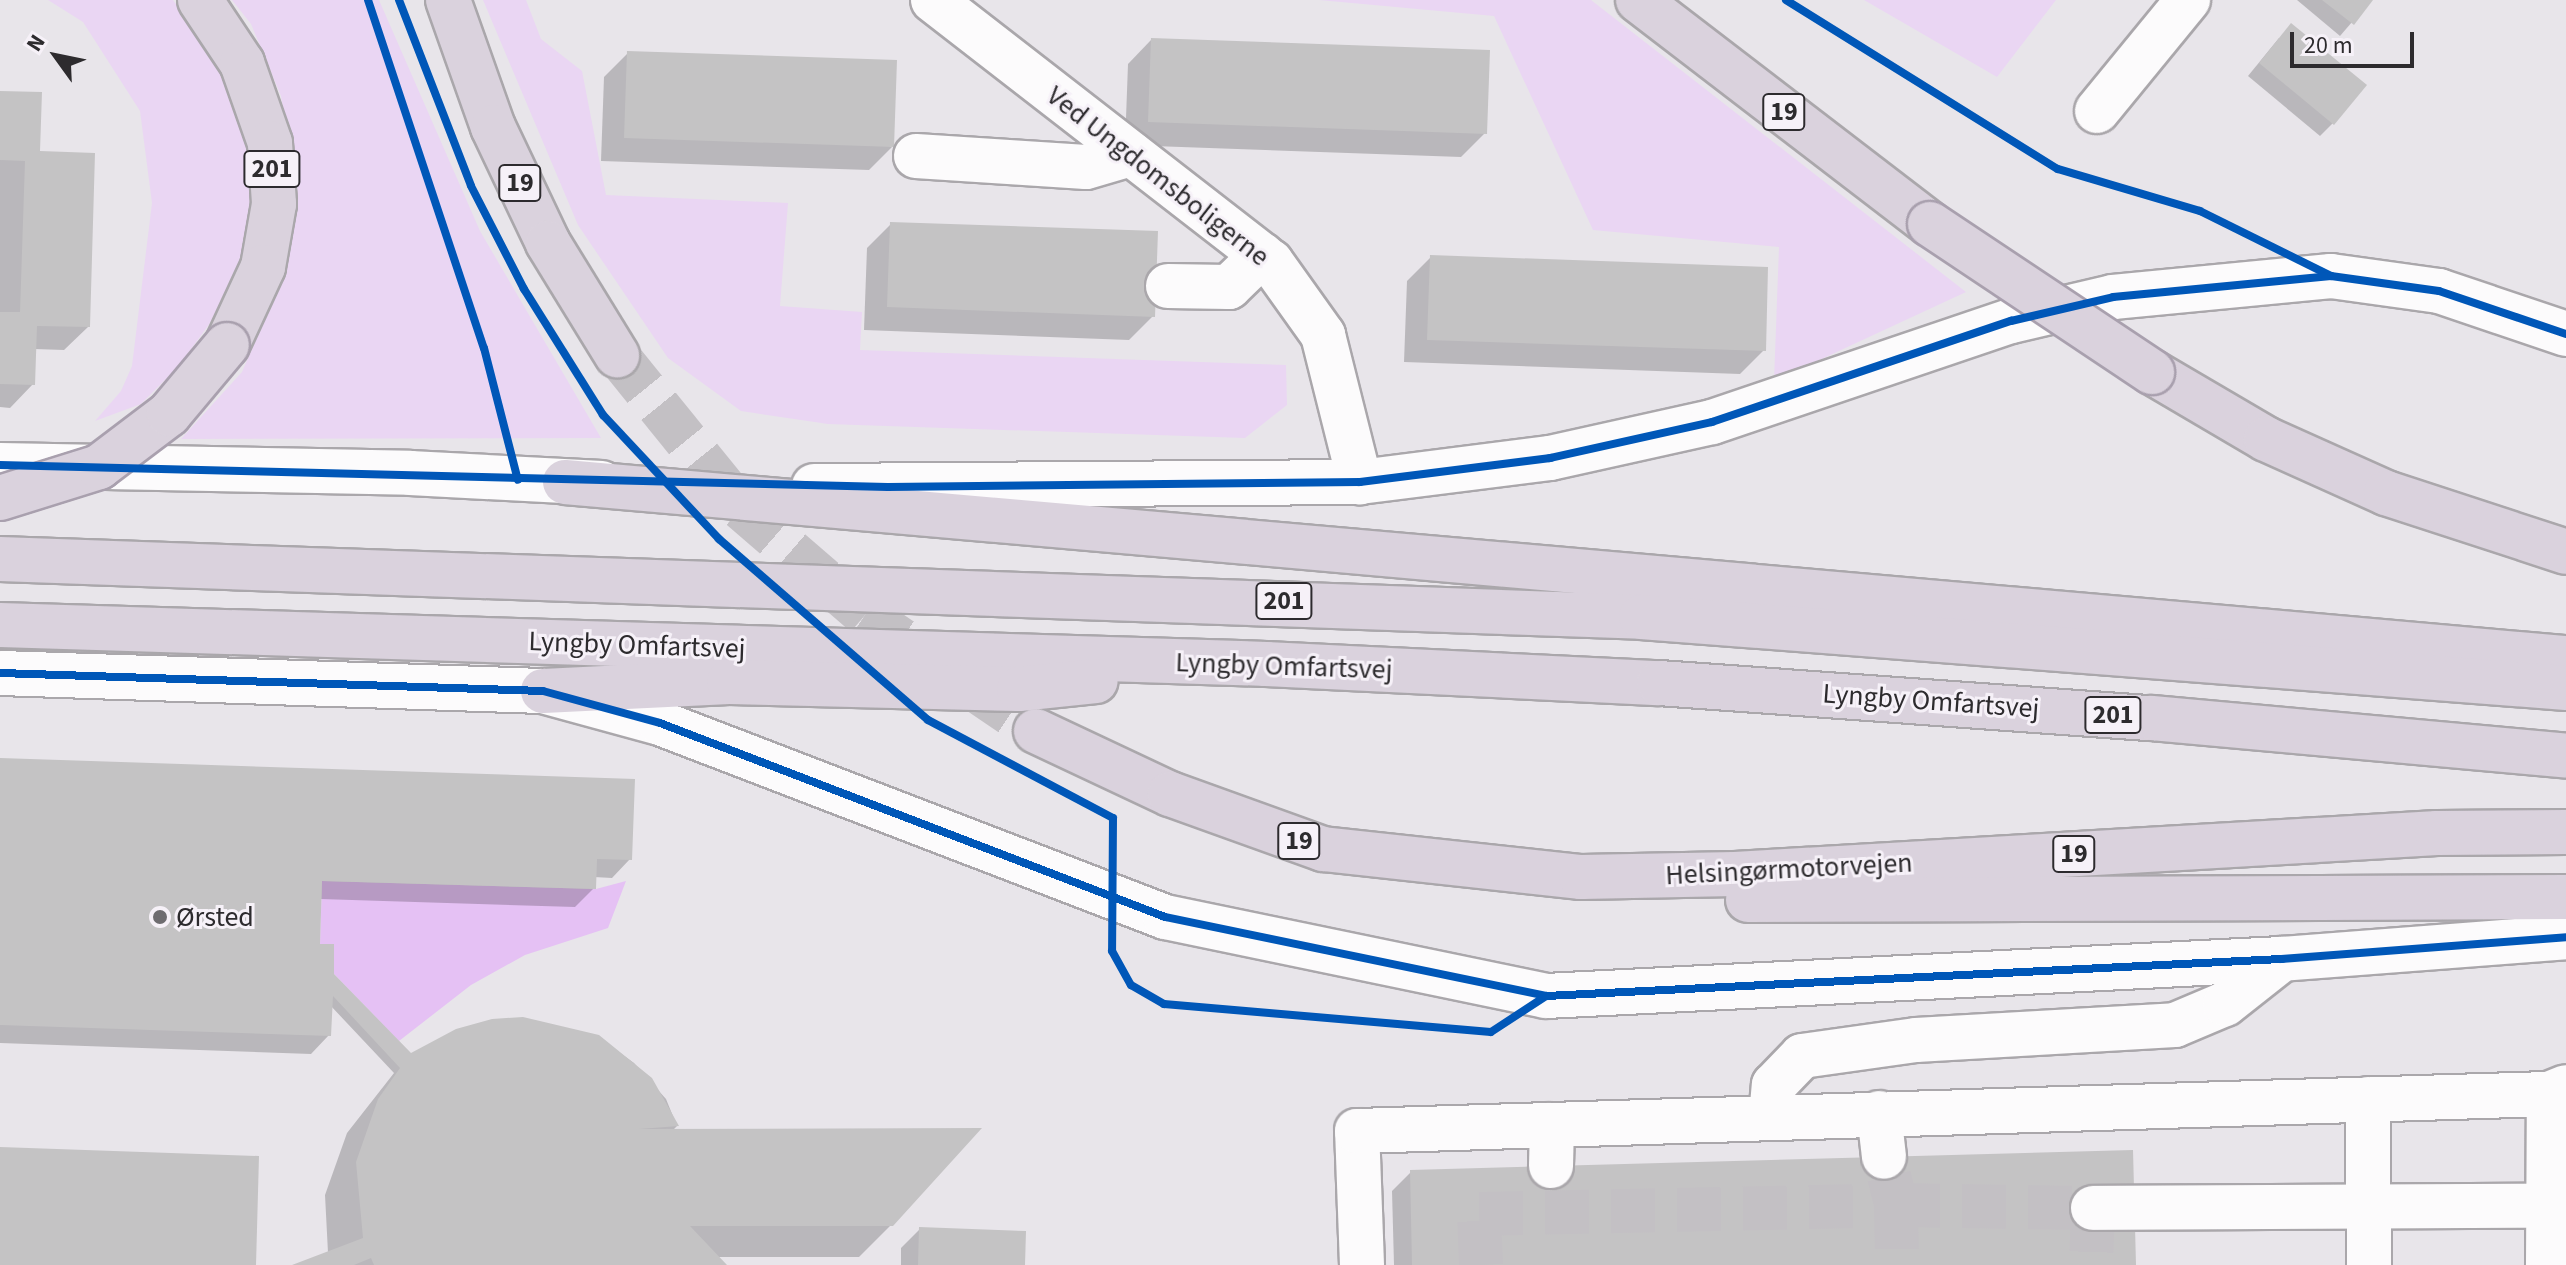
<!DOCTYPE html>
<meta charset="utf-8">
<style>
body{margin:0}
#map{position:relative;width:2566px;height:1265px;overflow:hidden;background:#e8e5ea;font-family:"Source Sans 3",sans-serif}
div>[style]{position:absolute}
[style*='--x']{left:calc(var(--x)*1px);top:calc(var(--y)*1px);width:calc(var(--w)*1px);rotate:calc(var(--a)*1deg)}
.green>*{inset:0;background:#ead6f3}
.water>*{inset:0;background:#e5c1f4}
.shadow>*{inset:0;background:#0003}
.building>*{inset:0;background:#c4c3c4}
.minor-tunnel>*{height:44px;margin-top:-22px;transform-origin:0;background:repeating-linear-gradient(90deg,#c3c0c4 0 44px,transparent 0 66px)}
.highway-tunnel>*{height:44px;margin-top:-22px;transform-origin:0;background:repeating-linear-gradient(90deg,#c3c0c4 0 44px,transparent 0 66px)}
.roads{filter:drop-shadow(2px 0 #aaa7ab) drop-shadow(-2px 0 #aaa7ab) drop-shadow(0 2px #aaa7ab) drop-shadow(0 -2px #aaa7ab)}
.minor>*{height:44px;margin:-22px;padding:0 22px;transform-origin:22px;border-radius:22px;background:#fcfbfc}
.highway>*{height:44px;margin:-22px;padding:0 22px;transform-origin:22px;border-radius:22px;background:#dad2dd}
.bridges{filter:drop-shadow(2px 0 #a9a0ae) drop-shadow(-2px 0 #a9a0ae) drop-shadow(0 2px #a9a0ae) drop-shadow(0 -2px #a9a0ae)}
.highway-bridge>*{height:44px;margin:-22px;padding:0 22px;transform-origin:22px;border-radius:22px;background:#dad2dd}
.cycleway>*{height:8px;margin:-4px;padding:0 4px;transform-origin:4px;border-radius:4px;background:#0057b8}
.dots>*{width:22px;height:22px;translate:-50% -50%;box-sizing:border-box;border:4px solid #f6f1f8;border-radius:50%}
span{translate:-50% -50%;white-space:nowrap;text-align:center;line-height:1.15;-webkit-text-stroke:6px #f6f1f8;paint-order:stroke}
.shield-label span{padding:2px 6px;background:#f6f1f8;border:2px solid;border-radius:6px;-webkit-text-stroke-width:0}
.shield-label{font-size:26px;color:#2d2b2e;font-weight:700}
.street-label{font-size:28px;color:#2d2b2e}
.poi-label{font-size:28px;color:#2d2b2e}
.left{translate:0 -50%;text-align:left}
.north{position:absolute;left:16px;top:16px;width:80px;height:80px;-webkit-text-stroke:6px #f6f1f8;paint-order:stroke;rotate:303deg;font-size:22px;font-weight:700;line-height:32px;text-align:center;color:#2d2b2e}
.north::after{content:'';display:block;margin:auto;width:28px;height:36px;background:#2d2b2e;clip-path:polygon(50% 0,100% 100%,50% 72%,0 100%)}
.scale{position:absolute;left:2290px;top:32px;width:124px;height:36px;box-sizing:border-box;border:4px solid #2d2b2e;border-top:0;padding-left:10px;font-size:24px;line-height:28px;white-space:nowrap;color:#2d2b2e;-webkit-text-stroke:6px #f6f1f8;paint-order:stroke}
</style>
<div id="map">
<div class="green">
<div style="clip-path:polygon(48px 0,173px 0,216px 60px,245px 129px,252px 195px,240px 263px,210px 323px,178px 367px,141px 404px,95px 421px,121px 391px,132px 366px,152px 203px,140px 111px,83px 22px)"></div>
<div style="clip-path:polygon(232px 0,379px 0,480px 231px,601px 438px,181px 439px,242px 372px,283px 277px,294px 176px,281px 96px,251px 24px)"></div>
<div style="clip-path:polygon(483px 0,526px 0,541px 39px,582px 71px,606px 195px,788px 203px,780px 306px,862px 312px,860px 350px,1286px 365px,1287px 405px,1245px 438px,828px 424px,741px 411px,668px 358px,578px 225px)"></div>
<div style="clip-path:polygon(1319px 0,1591px 0,1966px 292px,1774px 381px,1779px 247px,1593px 230px,1494px 16px)"></div>
<div style="clip-path:polygon(1864px 0,2056px 0,1997px 77px)"></div>
</div>
<div class="water">
<div style="clip-path:polygon(322px 881px,596px 889px,626px 881px,608px 928px,525px 955px,471px 985px,399px 1041px,334px 974px,334px 944px,320px 944px)"></div>
</div>
<div class="shadow">
<div style="clip-path:polygon(2297px 0,2371px 0,2340px 36px)"></div>
<div style="clip-path:polygon(2279px 38px,2333px 123px,2320px 136px,2248px 76px)"></div>
<div style="clip-path:polygon(1151px 40px,1485px 133px,1461px 157px,1125px 145px,1128px 64px)"></div>
<div style="clip-path:polygon(628px 53px,892px 147px,869px 170px,601px 161px,604px 77px)"></div>
<div style="clip-path:polygon(0 93px,38px 153px,88px 327px,64px 350px,34px 349px,33px 384px,10px 408px,0 407px)"></div>
<div style="clip-path:polygon(891px 224px,1153px 316px,1129px 340px,864px 330px,867px 248px)"></div>
<div style="clip-path:polygon(1431px 257px,1764px 350px,1740px 374px,1404px 362px,1407px 281px)"></div>
<div style="clip-path:polygon(0 760px,630px 859px,612px 878px,594px 877px,594px 888px,575px 907px,320px 899px,318px 946px,331px 980px,411px 1056px,598px 1037px,634px 1063px,666px 1099px,677px 1126px,672px 1131px,891px 1225px,859px 1257px,716px 1257px,724px 1265px,297px 1265px,328px 1253px,325px 1195px,347px 1133px,394px 1073px,330px 1005px,329px 1035px,311px 1054px,0 1043px)"></div>
<div style="clip-path:polygon(1411px 1172px,2134px 1265px,1394px 1265px,1392px 1191px)"></div>
<div style="clip-path:polygon(920px 1229px,1023px 1265px,901px 1265px,901px 1248px)"></div>
</div>
<div class="building">
<div style="clip-path:polygon(2322px 0,2373px 0,2354px 25px)"></div>
<div style="clip-path:polygon(2291px 23px,2367px 85px,2334px 125px,2259px 63px)"></div>
<div style="clip-path:polygon(1151px 38px,1490px 50px,1487px 134px,1148px 122px)"></div>
<div style="clip-path:polygon(627px 51px,897px 60px,894px 147px,624px 138px)"></div>
<div style="clip-path:polygon(0 91px,42px 92px,40px 151px,95px 153px,90px 327px,37px 326px,35px 385px,0 384px,0 312px,20px 312px,25px 161px,0 160px)"></div>
<div style="clip-path:polygon(890px 222px,1158px 231px,1155px 317px,887px 307px)"></div>
<div style="clip-path:polygon(1430px 255px,1768px 267px,1766px 351px,1427px 340px)"></div>
<div style="clip-path:polygon(0 758px,635px 779px,632px 860px,597px 859px,596px 889px,322px 881px,320px 944px,334px 944px,334px 974px,411px 1053px,456px 1029px,492px 1019px,523px 1017px,599px 1035px,652px 1078px,679px 1126px,639px 1129px,982px 1128px,893px 1226px,690px 1226px,727px 1265px,374px 1265px,371px 1258px,354px 1265px,292px 1265px,363px 1238px,356px 1162px,378px 1099px,400px 1068px,333px 996px,331px 1036px,0 1025px)"></div>
<div style="clip-path:polygon(0 1147px,259px 1156px,256px 1265px,0 1265px)"></div>
<div style="clip-path:polygon(2133px 1150px,2136px 1265px,1412px 1265px,1410px 1170px)"></div>
<div style="clip-path:polygon(919px 1227px,1026px 1231px,1025px 1265px,918px 1265px)"></div>
</div>
<div class="minor-tunnel">
<div style="--x:1889;--y:1176;--w:30;--a:76"></div>
<div style="--x:1896;--y:1205;--w:60;--a:89"></div>
<div style="--x:1481;--y:1265;--w:51;--a:-92.2"></div>
<div style="--x:1479;--y:1214;--w:417;--a:-1.2"></div>
<div style="--x:1896;--y:1205;--w:197;--a:0.9"></div>
<div style="--x:2093;--y:1208;--w:57;--a:92"></div>
</div>
<div class="highway-tunnel">
<div style="--x:617;--y:355;--w:197;--a:51"></div>
<div style="--x:741;--y:508;--w:164;--a:40.8"></div>
<div style="--x:865;--y:615;--w:207;--a:34.2"></div>
</div>
<div class="roads">
<div class="minor">
<div style="--x:933;--y:0;--w:428;--a:37.8"></div>
<div style="--x:1271;--y:262;--w:90;--a:54.5"></div>
<div style="--x:1323;--y:335;--w:152;--a:75.9"></div>
<div style="--x:2097;--y:111;--w:144;--a:-50.7"></div>
<div style="--x:916;--y:156;--w:170;--a:3.7"></div>
<div style="--x:1086;--y:167;--w:47;--a:-16.1"></div>
<div style="--x:1168;--y:286;--w:61;--a:0.9"></div>
<div style="--x:1229;--y:287;--w:46;--a:-44.1"></div>
<div style="--x:0;--y:465;--w:410;--a:1.1"></div>
<div style="--x:410;--y:473;--w:192;--a:3"></div>
<div style="--x:814;--y:486;--w:546;--a:-0.42"></div>
<div style="--x:1360;--y:482;--w:192;--a:-7.2"></div>
<div style="--x:1550;--y:458;--w:166;--a:-12.5"></div>
<div style="--x:1712;--y:422;--w:316;--a:-18.7"></div>
<div style="--x:2011;--y:321;--w:105;--a:-13.2"></div>
<div style="--x:2113;--y:297;--w:219;--a:-5.5"></div>
<div style="--x:2331;--y:276;--w:109;--a:7.9"></div>
<div style="--x:2439;--y:291;--w:134;--a:18.7"></div>
<div style="--x:0;--y:673;--w:543;--a:1.9"></div>
<div style="--x:543;--y:691;--w:121;--a:15.3"></div>
<div style="--x:660;--y:723;--w:541;--a:21.01"></div>
<div style="--x:1165;--y:917;--w:389;--a:11.7"></div>
<div style="--x:1546;--y:996;--w:737;--a:-2.88"></div>
<div style="--x:2282;--y:959;--w:285;--a:-4.4"></div>
<div style="--x:2368;--y:1099;--w:166;--a:89.7"></div>
<div style="--x:1879;--y:1113;--w:44;--a:83.5"></div>
<div style="--x:1771;--y:1117;--w:32;--a:-85"></div>
<div style="--x:1774;--y:1085;--w:40;--a:-46"></div>
<div style="--x:1802;--y:1056;--w:115;--a:-8"></div>
<div style="--x:1916;--y:1040;--w:259;--a:-3.3"></div>
<div style="--x:2175;--y:1025;--w:54;--a:-22.8"></div>
<div style="--x:2225;--y:1004;--w:73;--a:-38.3"></div>
<div style="--x:1551;--y:1166;--w:41;--a:-88.6"></div>
<div style="--x:2093;--y:1208;--w:454;--a:-0.3"></div>
<div style="--x:1362;--y:1265;--w:134;--a:-92.1"></div>
<div style="--x:1357;--y:1131;--w:1193;--a:-1.78"></div>
<div style="--x:2549;--y:1094;--w:18;--a:-22"></div>
<div style="--x:2548;--y:1265;--w:171;--a:-89.7"></div>
</div>
<div class="highway">
<div style="--x:200;--y:0;--w:76;--a:56.3"></div>
<div style="--x:242;--y:63;--w:85;--a:70.7"></div>
<div style="--x:270;--y:143;--w:61;--a:86.2"></div>
<div style="--x:274;--y:204;--w:64;--a:99.9"></div>
<div style="--x:263;--y:267;--w:86;--a:114.8"></div>
<div style="--x:448;--y:0;--w:135;--a:70.5"></div>
<div style="--x:493;--y:127;--w:128;--a:64.6"></div>
<div style="--x:548;--y:243;--w:132;--a:58.4"></div>
<div style="--x:1638;--y:0;--w:368;--a:37.5"></div>
<div style="--x:2152;--y:372;--w:132;--a:30.4"></div>
<div style="--x:2266;--y:439;--w:132;--a:24.2"></div>
<div style="--x:2386;--y:493;--w:189;--a:18.1"></div>
<div style="--x:565;--y:482;--w:2009;--a:5.03"></div>
<div style="--x:0;--y:559;--w:1642;--a:2.02"></div>
<div style="--x:1641;--y:617;--w:928;--a:4.39"></div>
<div style="--x:0;--y:625;--w:1267;--a:1.76"></div>
<div style="--x:1266;--y:664;--w:393;--a:2.8"></div>
<div style="--x:1659;--y:683;--w:494;--a:4.1"></div>
<div style="--x:2152;--y:718;--w:416;--a:5.2"></div>
<div style="--x:543;--y:691;--w:186;--a:-2.8"></div>
<div style="--x:729;--y:682;--w:290;--a:1.4"></div>
<div style="--x:1019;--y:689;--w:77;--a:-5.9"></div>
<div style="--x:1036;--y:731;--w:148;--a:25.2"></div>
<div style="--x:1170;--y:794;--w:163;--a:19.8"></div>
<div style="--x:1323;--y:849;--w:260;--a:6.2"></div>
<div style="--x:1581;--y:877;--w:154;--a:-1.1"></div>
<div style="--x:1735;--y:874;--w:703;--a:-3.34"></div>
<div style="--x:2437;--y:833;--w:129;--a:-0.4"></div>
<div style="--x:1748;--y:900;--w:818;--a:-0.21"></div>
</div>
</div>
<div class="bridges">
<div class="highway-bridge">
<div style="--x:1930;--y:224;--w:267;--a:33.7"></div>
<div style="--x:0;--y:498;--w:104;--a:-17.4"></div>
<div style="--x:99;--y:467;--w:88;--a:-37.1"></div>
<div style="--x:169;--y:414;--w:90;--a:-50"></div>
</div>
</div>
<div class="cycleway">
<div style="--x:368;--y:0;--w:367;--a:71.6"></div>
<div style="--x:484;--y:348;--w:136;--a:75.6"></div>
<div style="--x:399;--y:0;--w:199;--a:68.8"></div>
<div style="--x:471;--y:186;--w:116;--a:62.8"></div>
<div style="--x:524;--y:289;--w:149;--a:57.9"></div>
<div style="--x:603;--y:415;--w:170;--a:46.9"></div>
<div style="--x:719;--y:539;--w:276;--a:40.9"></div>
<div style="--x:928;--y:720;--w:209;--a:27.9"></div>
<div style="--x:1113;--y:818;--w:133;--a:90.4"></div>
<div style="--x:1112;--y:951;--w:39;--a:61"></div>
<div style="--x:1131;--y:985;--w:38;--a:30"></div>
<div style="--x:1164;--y:1004;--w:328;--a:4.9"></div>
<div style="--x:1491;--y:1032;--w:66;--a:-33.2"></div>
<div style="--x:1786;--y:0;--w:320;--a:31.9"></div>
<div style="--x:2058;--y:169;--w:148;--a:16.5"></div>
<div style="--x:2200;--y:211;--w:146;--a:26.4"></div>
<div style="--x:0;--y:465;--w:888;--a:1.42"></div>
<div style="--x:888;--y:487;--w:472;--a:-0.6"></div>
<div style="--x:1360;--y:482;--w:192;--a:-7.2"></div>
<div style="--x:1550;--y:458;--w:166;--a:-12.5"></div>
<div style="--x:1712;--y:422;--w:316;--a:-18.7"></div>
<div style="--x:2011;--y:321;--w:105;--a:-13.2"></div>
<div style="--x:2113;--y:297;--w:219;--a:-5.5"></div>
<div style="--x:2331;--y:276;--w:109;--a:7.9"></div>
<div style="--x:2439;--y:291;--w:134;--a:18.7"></div>
<div style="--x:0;--y:673;--w:543;--a:1.9"></div>
<div style="--x:543;--y:691;--w:121;--a:15.3"></div>
<div style="--x:660;--y:723;--w:541;--a:21.01"></div>
<div style="--x:1165;--y:917;--w:389;--a:11.7"></div>
<div style="--x:1546;--y:996;--w:737;--a:-2.88"></div>
<div style="--x:2282;--y:959;--w:285;--a:-4.4"></div>
</div>
<div class="dots">
<div style="left:160px;top:917px;background:#6e6c70"></div>
</div>
<div class="shield-label">
<span style="left:1784px;top:112px">19</span>
<span style="left:272px;top:169px">201</span>
<span style="left:520px;top:183px">19</span>
<span style="left:1284px;top:601px">201</span>
<span style="left:2113px;top:715px">201</span>
<span style="left:1299px;top:841px">19</span>
<span style="left:2074px;top:854px">19</span>
</div>
<div class="street-label">
<span style="left:1158px;top:176px;rotate:38deg">Ved Ungdomsboligerne</span>
<span style="left:637px;top:645px;rotate:2deg">Lyngby Omfartsvej</span>
<span style="left:1284px;top:666px;rotate:2deg">Lyngby Omfartsvej</span>
<span style="left:1931px;top:701px;rotate:4deg">Lyngby Omfartsvej</span>
<span style="left:1789px;top:869px;rotate:-3deg">Helsingørmotorvejen</span>
</div>
<div class="poi-label">
<span class="left" style="left:176px;top:917px">Ørsted</span>
</div>
<div class="north">N</div>
<div class="scale">20 m</div>
</div>
